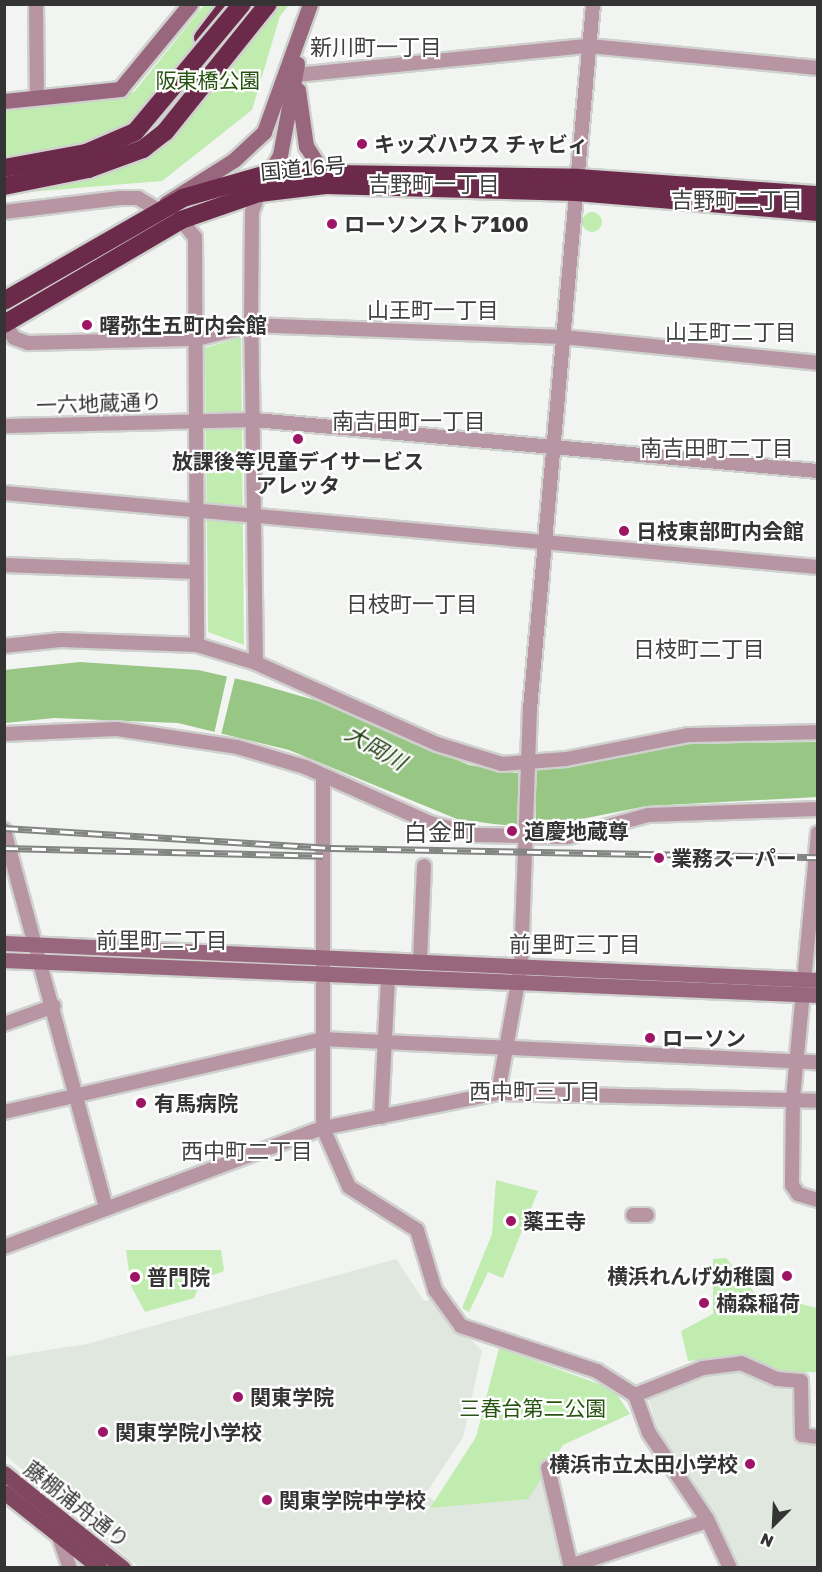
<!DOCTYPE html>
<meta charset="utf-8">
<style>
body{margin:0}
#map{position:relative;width:822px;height:1572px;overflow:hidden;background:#f1f4f0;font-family:"Golos Text","Noto Sans JP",sans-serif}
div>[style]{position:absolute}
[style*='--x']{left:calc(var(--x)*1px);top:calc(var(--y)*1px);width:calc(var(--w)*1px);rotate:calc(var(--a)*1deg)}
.built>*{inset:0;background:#e0e7de}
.green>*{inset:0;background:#c1ecb0}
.round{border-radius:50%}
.water>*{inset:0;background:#98c785}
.pier>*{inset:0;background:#f1f4f0}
.roads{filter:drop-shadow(2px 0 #cfd1ce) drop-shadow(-2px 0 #cfd1ce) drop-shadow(0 2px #cfd1ce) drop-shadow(0 -2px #cfd1ce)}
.street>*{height:14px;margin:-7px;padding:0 7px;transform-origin:7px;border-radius:7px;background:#b895a3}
.secondary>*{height:15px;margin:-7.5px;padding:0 7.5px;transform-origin:7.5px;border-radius:7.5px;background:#99677d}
.primary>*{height:15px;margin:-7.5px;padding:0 7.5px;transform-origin:7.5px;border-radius:7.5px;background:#814761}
.highway>*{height:18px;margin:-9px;padding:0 9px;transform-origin:9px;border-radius:9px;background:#6c2a4b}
.rail>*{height:7px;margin-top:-3.5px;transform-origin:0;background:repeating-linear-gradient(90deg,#fff 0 14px,#838583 0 28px);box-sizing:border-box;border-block:2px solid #838583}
.bridges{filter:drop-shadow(2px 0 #cfd1ce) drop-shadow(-2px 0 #cfd1ce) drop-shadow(0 2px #cfd1ce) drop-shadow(0 -2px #cfd1ce)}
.highway-bridge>*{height:18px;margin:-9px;padding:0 9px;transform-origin:9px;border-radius:9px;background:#6c2a4b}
.dots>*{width:16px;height:16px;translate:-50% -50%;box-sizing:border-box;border:3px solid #fff;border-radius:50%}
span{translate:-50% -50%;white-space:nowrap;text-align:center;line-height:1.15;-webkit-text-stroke:4.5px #fff;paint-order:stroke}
.park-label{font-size:21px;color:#285412}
.poi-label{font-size:21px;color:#333433;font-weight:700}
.left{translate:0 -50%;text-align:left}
.right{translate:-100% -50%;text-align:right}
.street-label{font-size:21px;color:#333433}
.neighbourhood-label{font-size:22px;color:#40423f}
.water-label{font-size:22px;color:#1d3b0e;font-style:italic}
.quarter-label{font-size:24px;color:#40423f}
.frame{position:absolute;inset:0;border:6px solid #333433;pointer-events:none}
.north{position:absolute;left:744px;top:1494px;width:60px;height:60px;-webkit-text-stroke:4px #fff;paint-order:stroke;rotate:204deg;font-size:16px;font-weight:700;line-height:24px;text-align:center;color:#333433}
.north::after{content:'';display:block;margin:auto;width:21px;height:27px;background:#333433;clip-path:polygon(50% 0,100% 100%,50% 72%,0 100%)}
</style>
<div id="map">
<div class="built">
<div style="clip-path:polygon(396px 1259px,424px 1301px,433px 1299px,482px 1351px,463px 1437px,425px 1495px,435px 1501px,431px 1508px,547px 1476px,568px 1567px,139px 1567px,5px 1455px,4px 1357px,87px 1344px)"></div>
<div style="clip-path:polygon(746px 1369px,778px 1388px,797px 1391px,797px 1439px,817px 1441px,817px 1567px,740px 1567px,715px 1513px,658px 1429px,647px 1395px,709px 1371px)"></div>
</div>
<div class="green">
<div style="clip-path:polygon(204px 5px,289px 5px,280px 16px,252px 110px,162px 181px,5px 194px,4px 110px,134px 92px)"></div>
<div class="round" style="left:582px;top:212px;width:20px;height:20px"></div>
<div style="clip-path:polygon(241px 337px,244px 645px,208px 632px,205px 348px)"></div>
<div style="clip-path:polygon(496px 1180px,538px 1191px,503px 1278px,488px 1272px,469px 1312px,462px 1308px,492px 1234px)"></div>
<div style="clip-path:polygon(126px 1250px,221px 1250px,224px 1271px,202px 1279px,194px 1298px,145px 1312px,131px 1286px)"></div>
<div style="clip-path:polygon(726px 1258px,755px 1293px,817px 1308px,817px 1372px,778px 1373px,740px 1356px,688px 1361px,681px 1331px,713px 1314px,713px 1259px)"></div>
<div style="clip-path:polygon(499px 1348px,613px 1389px,630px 1414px,563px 1445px,528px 1499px,430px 1508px,476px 1437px)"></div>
</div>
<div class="water">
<div style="clip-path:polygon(80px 662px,198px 670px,251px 682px,325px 703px,469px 765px,515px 773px,673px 744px,817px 742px,817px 797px,647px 806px,536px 828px,494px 824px,457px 819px,289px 750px,178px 723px,54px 718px,5px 723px,4px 670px)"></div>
</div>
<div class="pier">
<div style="clip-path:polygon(202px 668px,263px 682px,235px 678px,221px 735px,214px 734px,227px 676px)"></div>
<div style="clip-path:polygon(536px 771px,536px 830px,519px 829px,518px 772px)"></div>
</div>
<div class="roads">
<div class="street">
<div style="--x:36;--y:4;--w:93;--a:89.4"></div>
<div style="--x:296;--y:75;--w:294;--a:-5.7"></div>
<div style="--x:589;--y:46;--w:230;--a:5.5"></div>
<div style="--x:4;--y:212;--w:117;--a:-6.9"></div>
<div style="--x:120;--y:198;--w:18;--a:0"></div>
<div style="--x:138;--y:198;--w:23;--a:31"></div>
<div style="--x:181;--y:220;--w:22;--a:51"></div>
<div style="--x:195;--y:237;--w:408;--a:89.7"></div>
<div style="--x:5;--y:323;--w:17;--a:59"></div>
<div style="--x:14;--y:338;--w:15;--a:20"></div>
<div style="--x:28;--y:343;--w:169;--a:-1.4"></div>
<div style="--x:197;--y:339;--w:56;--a:-14.5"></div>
<div style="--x:251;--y:325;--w:312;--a:2.2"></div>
<div style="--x:563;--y:337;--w:256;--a:5.8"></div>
<div style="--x:4;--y:426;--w:251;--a:-1.4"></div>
<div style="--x:255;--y:420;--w:565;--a:5.18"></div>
<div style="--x:4;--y:493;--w:817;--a:5.19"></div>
<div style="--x:4;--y:565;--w:192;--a:2.1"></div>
<div style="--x:4;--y:646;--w:57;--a:-6"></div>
<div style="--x:61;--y:640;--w:136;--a:2.1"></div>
<div style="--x:197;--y:645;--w:62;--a:17"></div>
<div style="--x:256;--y:663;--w:198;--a:24.1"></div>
<div style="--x:437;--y:744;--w:68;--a:17.1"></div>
<div style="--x:502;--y:764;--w:64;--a:-4.5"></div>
<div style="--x:566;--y:759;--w:124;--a:-11.1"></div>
<div style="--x:688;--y:735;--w:130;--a:-1.3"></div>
<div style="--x:256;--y:663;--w:338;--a:-90.8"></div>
<div style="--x:251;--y:325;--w:113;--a:-89.5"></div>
<div style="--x:252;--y:212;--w:20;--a:-70"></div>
<div style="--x:4;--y:734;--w:113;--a:-2.5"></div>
<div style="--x:117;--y:729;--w:121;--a:8.5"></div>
<div style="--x:237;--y:747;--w:71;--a:16.4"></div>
<div style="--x:305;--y:767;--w:137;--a:24.1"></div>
<div style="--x:430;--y:823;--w:49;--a:14"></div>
<div style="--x:478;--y:835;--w:90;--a:1.3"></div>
<div style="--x:568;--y:837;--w:83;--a:-15.4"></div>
<div style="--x:648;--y:815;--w:170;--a:-2"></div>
<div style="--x:323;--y:775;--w:353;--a:90"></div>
<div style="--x:323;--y:1128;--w:64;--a:66.2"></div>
<div style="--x:349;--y:1187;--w:80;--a:32.3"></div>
<div style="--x:417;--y:1230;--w:63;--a:73.3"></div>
<div style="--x:435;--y:1290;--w:44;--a:54.2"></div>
<div style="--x:461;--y:1326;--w:143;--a:18.3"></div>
<div style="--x:597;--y:1371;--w:45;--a:32.3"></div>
<div style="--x:635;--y:1395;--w:40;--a:69.8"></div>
<div style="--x:649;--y:1433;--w:104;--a:56"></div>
<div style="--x:707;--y:1519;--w:54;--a:64.9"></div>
<div style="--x:4;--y:830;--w:392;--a:74.9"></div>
<div style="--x:818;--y:833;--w:266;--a:95.4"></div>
<div style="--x:793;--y:1098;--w:87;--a:90.7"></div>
<div style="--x:792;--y:1185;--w:11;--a:56"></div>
<div style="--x:798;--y:1194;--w:21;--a:17"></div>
<div style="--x:420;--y:961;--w:95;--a:-87.6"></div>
<div style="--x:4;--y:1024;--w:53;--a:-19.8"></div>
<div style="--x:498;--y:1093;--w:130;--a:-79.8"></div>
<div style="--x:521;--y:965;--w:256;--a:-88"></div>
<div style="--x:530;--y:709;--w:708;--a:-84.89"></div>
<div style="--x:4;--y:1112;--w:327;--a:-12.9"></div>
<div style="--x:323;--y:1039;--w:496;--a:2.7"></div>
<div style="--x:381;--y:1117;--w:140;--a:-87.1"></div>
<div style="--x:633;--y:1215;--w:14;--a:0"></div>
<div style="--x:4;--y:1247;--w:340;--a:-20.5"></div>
<div style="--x:323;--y:1128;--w:178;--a:-11.3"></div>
<div style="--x:498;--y:1093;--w:320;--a:1.4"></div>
<div style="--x:635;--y:1395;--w:73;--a:-21.7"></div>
<div style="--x:703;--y:1368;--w:38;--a:-7"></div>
<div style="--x:741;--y:1363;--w:39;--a:24"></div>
<div style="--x:777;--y:1379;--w:24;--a:5"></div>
<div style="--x:801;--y:1381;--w:54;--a:88.9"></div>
<div style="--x:802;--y:1435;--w:16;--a:7"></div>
<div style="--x:548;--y:1468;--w:103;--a:77"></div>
<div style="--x:58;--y:1534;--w:36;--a:71"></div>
<div style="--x:570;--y:1566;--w:145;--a:-18.1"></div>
</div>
<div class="secondary">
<div style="--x:298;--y:90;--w:57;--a:81.9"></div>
<div style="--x:306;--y:146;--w:31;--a:57"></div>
<div style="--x:4;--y:101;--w:117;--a:-5.9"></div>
<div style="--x:120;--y:89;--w:110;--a:-50.5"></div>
<div style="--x:265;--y:181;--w:30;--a:-60"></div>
<div style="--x:280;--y:155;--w:93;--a:-79.4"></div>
<div style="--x:166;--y:203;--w:80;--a:-32.3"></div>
<div style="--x:234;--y:160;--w:41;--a:-43"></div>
<div style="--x:264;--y:132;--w:136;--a:-70.2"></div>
<div style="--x:4;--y:943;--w:815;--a:2.6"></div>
<div style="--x:4;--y:960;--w:815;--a:2.46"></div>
</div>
<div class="primary">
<div style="--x:4;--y:1473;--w:152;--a:38.6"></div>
<div style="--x:4;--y:1492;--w:122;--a:38.4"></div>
</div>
<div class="highway">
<div style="--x:203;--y:38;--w:43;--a:-52.6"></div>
<div style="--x:4;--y:301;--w:207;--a:-29.9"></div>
<div style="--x:183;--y:198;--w:91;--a:-16"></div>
<div style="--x:270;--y:173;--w:308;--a:0.9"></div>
<div style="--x:578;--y:178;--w:241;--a:4.1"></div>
<div style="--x:4;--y:324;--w:205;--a:-30.4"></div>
<div style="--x:181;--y:220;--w:83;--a:-19.1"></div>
<div style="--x:259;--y:193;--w:67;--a:-6.8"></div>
<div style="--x:326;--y:185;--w:250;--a:1.6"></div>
<div style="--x:576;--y:192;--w:243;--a:4.7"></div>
</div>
</div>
<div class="rail">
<div style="--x:4;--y:828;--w:328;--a:3.5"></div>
<div style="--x:331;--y:848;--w:487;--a:1.1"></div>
<div style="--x:4;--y:848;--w:319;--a:1.4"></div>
</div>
<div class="bridges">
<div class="highway-bridge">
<div style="--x:4;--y:168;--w:83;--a:-10.4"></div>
<div style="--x:86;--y:153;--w:53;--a:-23.2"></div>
<div style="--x:135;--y:132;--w:167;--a:-50.1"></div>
<div style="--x:4;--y:186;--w:86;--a:-11.4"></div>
<div style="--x:88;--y:169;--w:59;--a:-20"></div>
<div style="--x:143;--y:149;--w:28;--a:-38"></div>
<div style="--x:165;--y:132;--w:164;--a:-51.2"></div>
</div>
</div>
<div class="dots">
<div style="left:362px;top:144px;background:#9d1564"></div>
<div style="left:332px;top:224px;background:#9d1564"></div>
<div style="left:87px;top:325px;background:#9d1564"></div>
<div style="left:298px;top:439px;background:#9d1564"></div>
<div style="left:624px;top:531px;background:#9d1564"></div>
<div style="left:512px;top:831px;background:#9d1564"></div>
<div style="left:659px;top:858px;background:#9d1564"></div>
<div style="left:650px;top:1038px;background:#9d1564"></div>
<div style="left:141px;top:1103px;background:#9d1564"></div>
<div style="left:511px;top:1221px;background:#9d1564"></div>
<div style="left:787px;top:1276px;background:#9d1564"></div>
<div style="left:135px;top:1277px;background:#9d1564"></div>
<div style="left:704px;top:1303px;background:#9d1564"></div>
<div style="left:238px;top:1397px;background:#9d1564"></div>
<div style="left:103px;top:1432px;background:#9d1564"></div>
<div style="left:750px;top:1464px;background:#9d1564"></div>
<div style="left:267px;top:1500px;background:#9d1564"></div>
</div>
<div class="park-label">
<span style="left:208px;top:80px">阪東橋公園</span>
<span style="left:533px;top:1408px">三春台第二公園</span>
</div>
<div class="poi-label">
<span class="left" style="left:374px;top:144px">キッズハウス チャビィ</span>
<span class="left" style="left:344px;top:224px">ローソンストア100</span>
<span class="left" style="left:99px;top:325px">曙弥生五町内会館</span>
<span style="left:298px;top:473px">放課後等児童デイサービス<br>アレッタ</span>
<span class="left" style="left:636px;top:531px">日枝東部町内会館</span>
<span class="left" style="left:524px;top:831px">道慶地蔵尊</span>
<span class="left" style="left:671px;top:858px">業務スーパー</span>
<span class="left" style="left:662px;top:1038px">ローソン</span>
<span class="left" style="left:154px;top:1103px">有馬病院</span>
<span class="left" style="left:523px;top:1221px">薬王寺</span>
<span class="right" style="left:775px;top:1276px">横浜れんげ幼稚園</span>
<span class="left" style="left:147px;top:1277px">普門院</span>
<span class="left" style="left:716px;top:1303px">楠森稲荷</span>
<span class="left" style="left:250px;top:1397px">関東学院</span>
<span class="left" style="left:115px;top:1432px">関東学院小学校</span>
<span class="right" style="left:738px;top:1464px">横浜市立太田小学校</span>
<span class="left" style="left:279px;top:1500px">関東学院中学校</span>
</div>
<div class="street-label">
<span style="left:303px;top:168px;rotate:-5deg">国道16号</span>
<span style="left:99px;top:403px;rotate:-2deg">一六地蔵通り</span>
<span style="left:77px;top:1504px;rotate:38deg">藤棚浦舟通り</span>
</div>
<div class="neighbourhood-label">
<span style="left:376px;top:47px">新川町一丁目</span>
<span style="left:434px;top:184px">吉野町一丁目</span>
<span style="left:737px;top:200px">吉野町二丁目</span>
<span style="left:433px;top:310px">山王町一丁目</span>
<span style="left:731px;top:332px">山王町二丁目</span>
<span style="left:409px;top:421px">南吉田町一丁目</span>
<span style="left:717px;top:448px">南吉田町二丁目</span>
<span style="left:412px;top:604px">日枝町一丁目</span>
<span style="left:699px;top:649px">日枝町二丁目</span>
<span style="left:162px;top:940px">前里町二丁目</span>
<span style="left:575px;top:944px">前里町三丁目</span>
<span style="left:535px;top:1091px">西中町三丁目</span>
<span style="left:247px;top:1151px">西中町二丁目</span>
</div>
<div class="water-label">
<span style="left:376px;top:747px;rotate:30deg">大岡川</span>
</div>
<div class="quarter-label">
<span style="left:440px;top:832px">白金町</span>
</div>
<div class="frame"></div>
<div class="north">N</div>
</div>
